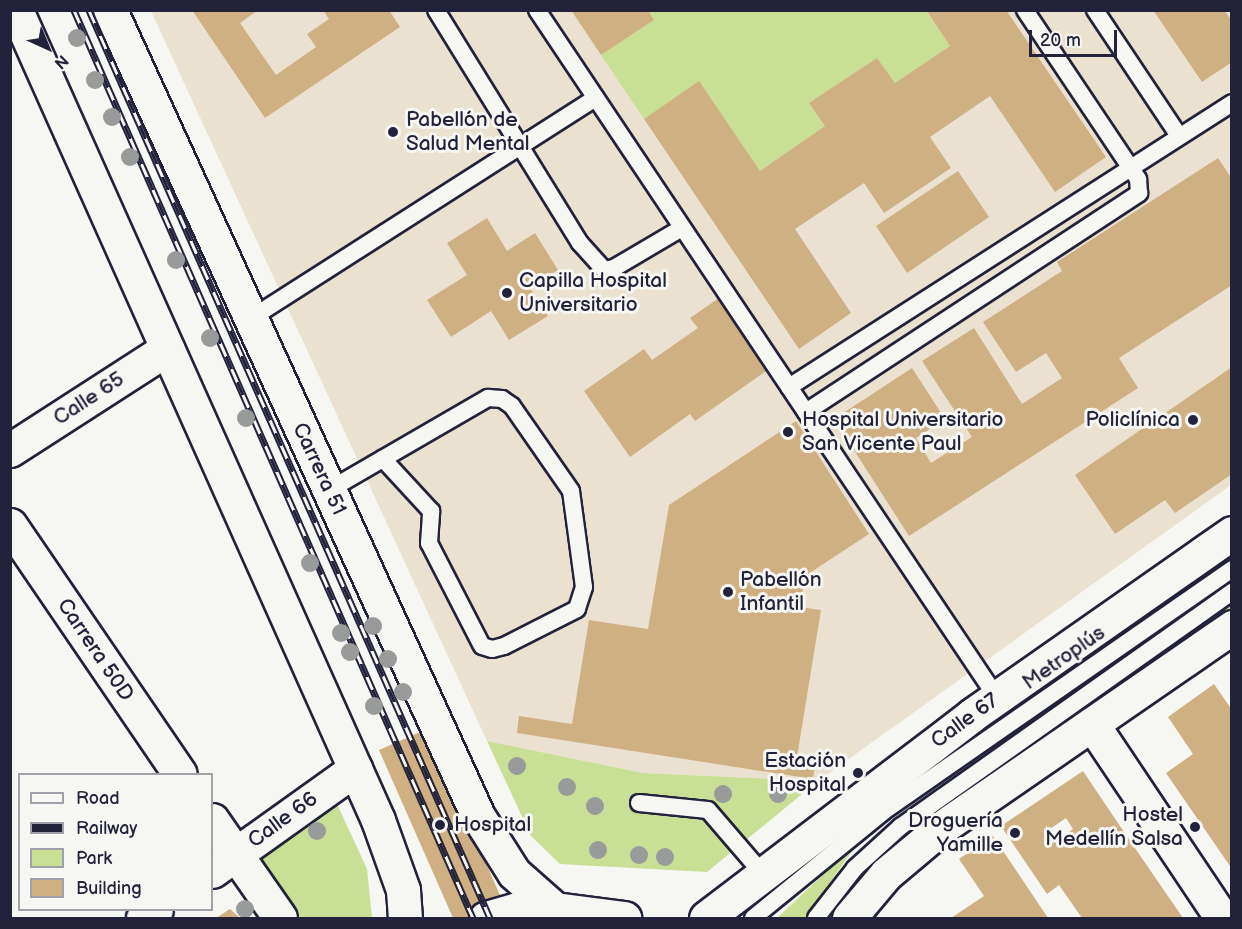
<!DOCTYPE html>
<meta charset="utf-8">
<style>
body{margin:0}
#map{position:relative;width:1242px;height:929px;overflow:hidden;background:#f6f6f2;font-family:"Balsamiq Sans",sans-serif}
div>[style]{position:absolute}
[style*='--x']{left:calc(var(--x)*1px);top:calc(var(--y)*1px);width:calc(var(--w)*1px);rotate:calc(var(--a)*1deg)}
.built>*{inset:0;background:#eae1d1}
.green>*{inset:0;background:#c9df95}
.building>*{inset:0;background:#cfb083}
.roads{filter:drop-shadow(2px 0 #22223b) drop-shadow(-2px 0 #22223b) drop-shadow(0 2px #22223b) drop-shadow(0 -2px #22223b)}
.lane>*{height:16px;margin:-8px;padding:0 8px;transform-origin:8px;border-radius:8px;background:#f6f6f2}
.street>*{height:33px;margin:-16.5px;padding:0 16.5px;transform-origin:16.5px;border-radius:16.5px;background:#f6f6f2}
.secondary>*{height:33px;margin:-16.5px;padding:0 16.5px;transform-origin:16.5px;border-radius:16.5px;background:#f6f6f2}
.rail>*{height:7px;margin-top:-3.5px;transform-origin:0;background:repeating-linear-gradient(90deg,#f6f6f2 0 14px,#22223b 0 28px);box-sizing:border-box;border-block:2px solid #22223b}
.trees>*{width:18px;height:18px;margin:-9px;border-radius:50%;background:#989b9a}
.dots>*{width:16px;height:16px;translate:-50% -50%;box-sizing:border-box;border:3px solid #f6f6f2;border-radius:50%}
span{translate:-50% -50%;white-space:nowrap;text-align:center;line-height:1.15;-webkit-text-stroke:6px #f6f6f2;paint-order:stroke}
.poi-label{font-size:21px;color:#22223b}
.left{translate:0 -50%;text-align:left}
.right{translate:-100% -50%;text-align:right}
.street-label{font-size:21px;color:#22223b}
.frame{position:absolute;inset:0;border:12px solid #22223b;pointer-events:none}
.legend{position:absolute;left:18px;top:773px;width:195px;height:138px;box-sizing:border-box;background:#f6f6f2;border:2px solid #a1a1a9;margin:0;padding:8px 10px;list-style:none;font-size:18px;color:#22223b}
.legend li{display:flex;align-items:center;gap:12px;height:30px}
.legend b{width:30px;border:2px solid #a1a1a9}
.north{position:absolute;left:18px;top:18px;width:60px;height:60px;-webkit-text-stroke:4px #f6f6f2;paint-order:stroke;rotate:136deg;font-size:16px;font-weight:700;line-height:24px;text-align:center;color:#22223b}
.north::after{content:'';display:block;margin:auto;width:21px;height:27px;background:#22223b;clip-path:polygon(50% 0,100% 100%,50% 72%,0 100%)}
.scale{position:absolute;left:1029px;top:30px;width:88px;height:27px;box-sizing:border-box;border:3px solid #22223b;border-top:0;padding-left:8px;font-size:18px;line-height:21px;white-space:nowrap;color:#22223b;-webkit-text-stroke:4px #f6f6f2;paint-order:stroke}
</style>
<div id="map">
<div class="built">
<div style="clip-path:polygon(151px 11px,1231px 11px,1231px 485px,818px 781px,643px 773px,487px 741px)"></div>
</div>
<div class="green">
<div style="clip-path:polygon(648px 10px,926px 11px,950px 46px,895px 83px,877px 58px,810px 103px,825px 126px,760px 171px,644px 119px,601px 55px,654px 20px)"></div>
<div style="clip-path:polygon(1231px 554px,1231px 561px,881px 802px,934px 760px)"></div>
<div style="clip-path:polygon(1231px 604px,1231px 612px,914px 835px,910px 830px)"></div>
<div style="clip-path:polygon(487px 741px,643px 773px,818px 781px,707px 872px,560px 864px,531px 836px)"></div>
<div style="clip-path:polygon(337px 804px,367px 869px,372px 918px,295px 918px,251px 861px)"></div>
<div style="clip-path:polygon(859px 841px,805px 918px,777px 918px)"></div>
</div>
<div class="building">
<div style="clip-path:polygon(192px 10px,258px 10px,240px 23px,276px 75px,316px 47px,307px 34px,329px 19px,323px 10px,389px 10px,400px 27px,265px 118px)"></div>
<div style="clip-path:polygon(571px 10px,648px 10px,654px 20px,601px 55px)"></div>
<div style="clip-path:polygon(926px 10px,1006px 10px,1106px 157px,1055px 192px,990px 96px,930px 137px,951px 168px,884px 213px,864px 183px,795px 229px,851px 313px,799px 349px,644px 119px,699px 81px,760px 171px,825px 126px,809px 103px,877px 58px,895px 83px,950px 46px)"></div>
<div style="clip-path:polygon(1153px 10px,1224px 10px,1232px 21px,1232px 62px,1202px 82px)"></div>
<div style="clip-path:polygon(1218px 158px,1232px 179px,1232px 285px,1119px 358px,1138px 388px,909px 536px,834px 419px,912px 368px,945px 419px,916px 438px,931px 463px,972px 437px,922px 361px,974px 328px,1022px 404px,1062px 378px,1046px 353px,1016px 372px,983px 322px,1062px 271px,1057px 262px)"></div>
<div style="clip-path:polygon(958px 171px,989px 217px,907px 273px,876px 226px)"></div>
<div style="clip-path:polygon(487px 218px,507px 251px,535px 233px,558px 270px,530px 288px,548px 316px,509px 340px,491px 311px,451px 337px,427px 300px,467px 275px,447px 243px)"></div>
<div style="clip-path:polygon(722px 296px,772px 367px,695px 421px,690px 414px,630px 457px,584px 391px,644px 349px,652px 360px,698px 328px,690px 318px)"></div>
<div style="clip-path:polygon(1232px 367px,1232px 474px,1175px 513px,1165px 500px,1115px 534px,1075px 475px)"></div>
<div style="clip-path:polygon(796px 421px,869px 534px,805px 576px,800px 607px,821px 610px,796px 763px,815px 766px,813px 779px,517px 733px,519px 716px,572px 724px,589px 620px,648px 629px,669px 505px)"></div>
<div style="clip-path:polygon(1214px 684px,1232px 710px,1232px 869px,1166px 773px,1193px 754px,1168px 717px)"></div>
<div style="clip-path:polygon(427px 729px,510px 918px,453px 918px,379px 750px)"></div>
<div style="clip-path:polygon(evenodd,1083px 771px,1128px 838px,1183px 918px,1082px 918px,1059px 885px,1047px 894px,1001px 826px,1083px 771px,1066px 818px,1073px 829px,1055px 842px,1047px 831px,1066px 818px)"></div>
<div style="clip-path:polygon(993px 836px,1048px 918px,951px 918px,984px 896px,959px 859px)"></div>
<div style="clip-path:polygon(230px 909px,240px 918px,216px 918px)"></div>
</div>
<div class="roads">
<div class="lane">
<div style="--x:436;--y:10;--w:274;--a:58.3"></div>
<div style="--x:580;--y:243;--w:36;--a:48"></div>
<div style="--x:604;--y:270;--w:10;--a:-11"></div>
<div style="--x:614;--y:268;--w:79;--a:-30.5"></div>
<div style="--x:537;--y:10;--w:828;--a:56.23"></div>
<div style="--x:1095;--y:10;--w:151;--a:56.3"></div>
<div style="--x:250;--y:319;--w:410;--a:-32.6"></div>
<div style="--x:789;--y:387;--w:526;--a:-32.66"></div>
<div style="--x:806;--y:412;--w:399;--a:-33.3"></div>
<div style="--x:1139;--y:193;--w:14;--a:-94"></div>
<div style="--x:1138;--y:179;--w:203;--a:-123.8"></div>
<div style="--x:329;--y:490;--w:184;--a:-30.1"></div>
<div style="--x:488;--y:398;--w:14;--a:4"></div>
<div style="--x:502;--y:399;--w:12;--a:35"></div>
<div style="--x:512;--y:406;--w:103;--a:55.2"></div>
<div style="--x:571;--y:491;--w:97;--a:82.3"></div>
<div style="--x:584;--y:587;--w:23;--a:108"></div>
<div style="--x:577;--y:609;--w:82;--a:153.1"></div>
<div style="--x:504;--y:646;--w:12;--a:166"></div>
<div style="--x:492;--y:649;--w:10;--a:-163"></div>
<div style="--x:482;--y:646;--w:116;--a:-117.2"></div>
<div style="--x:429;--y:543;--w:32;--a:-86"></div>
<div style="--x:431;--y:511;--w:71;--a:-132.7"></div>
<div style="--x:639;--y:803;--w:69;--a:5.8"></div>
<div style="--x:708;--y:810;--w:84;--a:49.3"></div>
<div style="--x:753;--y:918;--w:169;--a:-39.2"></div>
<div style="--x:884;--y:811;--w:424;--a:-34.8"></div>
<div style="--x:816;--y:918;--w:63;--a:-52"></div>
<div style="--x:855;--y:868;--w:61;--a:-42.3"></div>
<div style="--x:900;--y:827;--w:407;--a:-35.3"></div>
</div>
<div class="street">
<div style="--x:10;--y:450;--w:187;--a:-32.8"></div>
<div style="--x:10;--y:525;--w:301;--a:55.7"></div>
<div style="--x:1092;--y:724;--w:234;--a:56.2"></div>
<div style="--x:212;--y:820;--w:119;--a:55.2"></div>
<div style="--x:212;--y:871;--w:176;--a:-35.5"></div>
<div style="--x:143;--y:918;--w:15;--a:-32"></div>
</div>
<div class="secondary">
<div style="--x:16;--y:10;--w:887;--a:65.92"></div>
<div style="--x:378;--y:820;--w:74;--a:70.3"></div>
<div style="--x:403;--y:890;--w:28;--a:86"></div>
<div style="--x:110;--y:10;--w:886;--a:65.46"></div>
<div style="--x:478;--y:816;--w:67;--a:57.7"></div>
<div style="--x:514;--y:873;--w:55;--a:41.3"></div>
<div style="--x:486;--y:918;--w:33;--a:-16"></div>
<div style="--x:518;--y:909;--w:37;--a:0"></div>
<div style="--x:555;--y:909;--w:70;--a:7.4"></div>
<div style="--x:706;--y:918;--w:335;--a:-37.3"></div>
<div style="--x:972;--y:715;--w:317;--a:-35"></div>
<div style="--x:849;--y:918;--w:57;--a:-49.9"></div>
<div style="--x:886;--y:874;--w:72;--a:-39.9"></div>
<div style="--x:941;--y:828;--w:354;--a:-34.6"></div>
</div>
</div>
<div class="rail">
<div style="--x:74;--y:10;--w:992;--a:66.28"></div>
<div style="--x:89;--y:10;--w:993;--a:66.17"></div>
</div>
<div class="trees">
<div style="left:77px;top:38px"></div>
<div style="left:95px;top:80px"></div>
<div style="left:112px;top:117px"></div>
<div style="left:130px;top:157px"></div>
<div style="left:176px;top:260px"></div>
<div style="left:210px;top:338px"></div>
<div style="left:246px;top:418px"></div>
<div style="left:310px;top:563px"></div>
<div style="left:373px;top:626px"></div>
<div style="left:341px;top:633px"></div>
<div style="left:350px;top:652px"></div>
<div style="left:388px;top:659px"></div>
<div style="left:403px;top:692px"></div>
<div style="left:374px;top:706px"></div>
<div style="left:517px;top:766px"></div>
<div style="left:567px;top:787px"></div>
<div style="left:723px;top:794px"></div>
<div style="left:778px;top:794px"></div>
<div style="left:595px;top:806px"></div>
<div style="left:317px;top:831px"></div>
<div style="left:598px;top:850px"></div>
<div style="left:639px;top:855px"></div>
<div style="left:665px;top:857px"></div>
<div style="left:245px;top:909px"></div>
</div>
<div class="dots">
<div style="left:393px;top:132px;background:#22223b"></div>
<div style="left:507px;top:293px;background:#22223b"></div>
<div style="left:1193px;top:420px;background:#22223b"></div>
<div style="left:788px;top:432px;background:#22223b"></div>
<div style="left:728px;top:592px;background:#22223b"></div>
<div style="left:858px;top:773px;background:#22223b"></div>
<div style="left:440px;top:825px;background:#22223b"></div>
<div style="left:1195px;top:827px;background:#22223b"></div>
<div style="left:1015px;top:833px;background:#22223b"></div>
</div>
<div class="poi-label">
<span class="left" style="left:406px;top:132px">Pabellón de<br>Salud Mental</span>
<span class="left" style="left:519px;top:293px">Capilla Hospital<br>Universitario</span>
<span class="left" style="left:802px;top:432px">Hospital Universitario<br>San Vicente Paul</span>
<span class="right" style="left:1180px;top:420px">Policlínica</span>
<span class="left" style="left:740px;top:592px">Pabellón<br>Infantil</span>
<span class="right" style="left:846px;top:773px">Estación<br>Hospital</span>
<span class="right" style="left:1183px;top:827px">Hostel<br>Medellín Salsa</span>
<span class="right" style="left:1003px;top:833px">Droguería<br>Yamille</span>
<span class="left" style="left:454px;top:825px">Hospital</span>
</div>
<div class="street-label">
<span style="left:89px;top:399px;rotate:-33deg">Calle 65</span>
<span style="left:319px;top:469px;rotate:65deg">Carrera 51</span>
<span style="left:95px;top:650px;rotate:56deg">Carrera 50D</span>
<span style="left:1064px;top:658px;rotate:-35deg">Metroplús</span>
<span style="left:965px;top:721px;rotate:-36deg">Calle 67</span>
<span style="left:283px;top:820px;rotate:-36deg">Calle 66</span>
</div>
<div class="frame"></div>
<ul class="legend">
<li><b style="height:8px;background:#f6f6f2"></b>Road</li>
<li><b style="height:8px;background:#22223b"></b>Railway</li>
<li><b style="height:16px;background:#c9df95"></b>Park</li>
<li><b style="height:16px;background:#cfb083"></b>Building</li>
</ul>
<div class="north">N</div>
<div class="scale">20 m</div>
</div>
